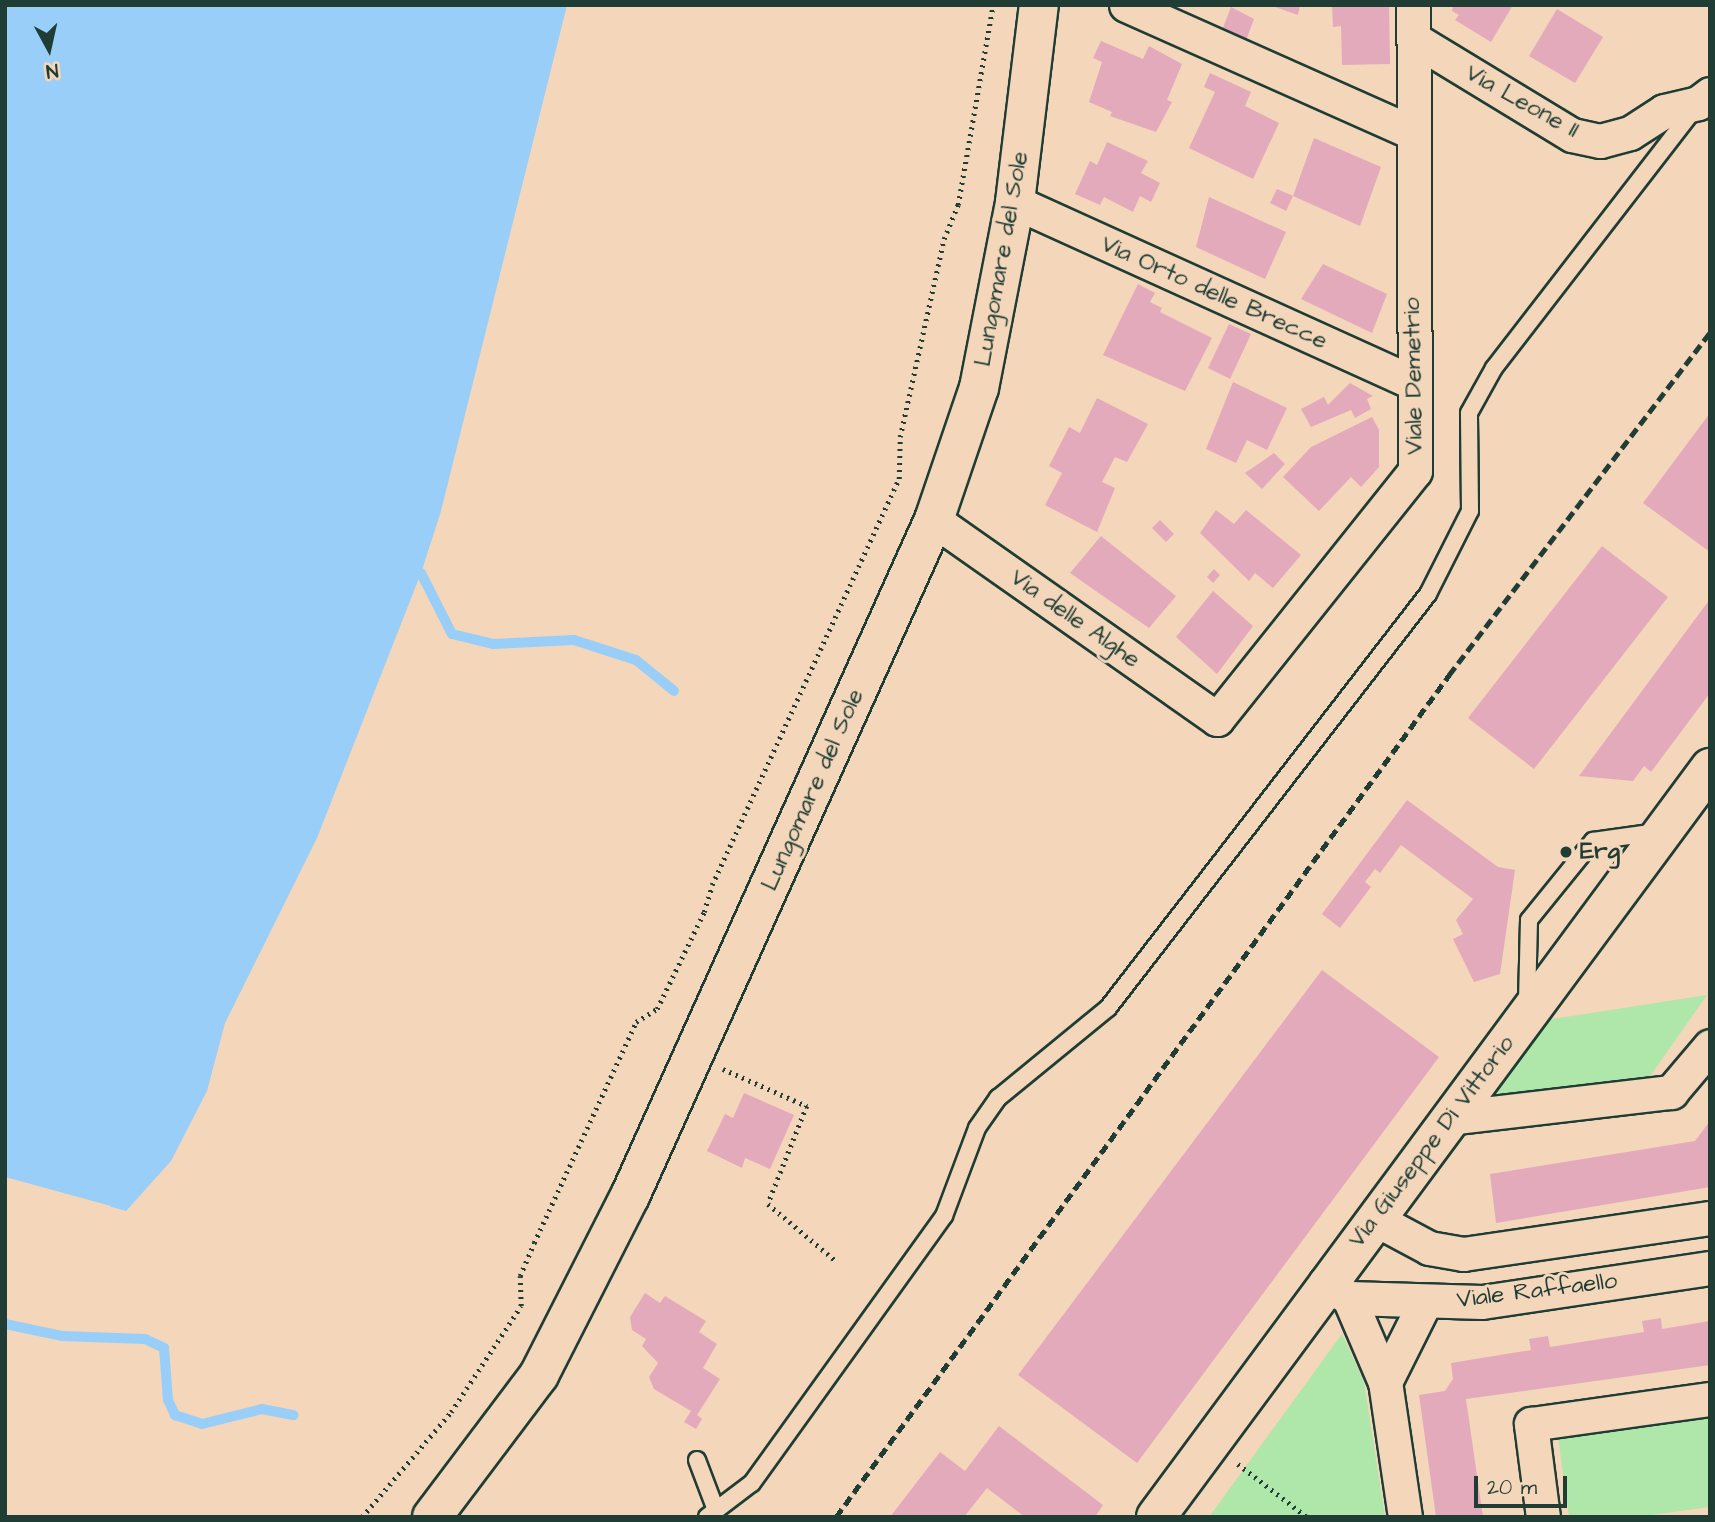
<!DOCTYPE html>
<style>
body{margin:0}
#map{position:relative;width:1715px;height:1522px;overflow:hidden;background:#f4d6ba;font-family:"Architects Daughter",sans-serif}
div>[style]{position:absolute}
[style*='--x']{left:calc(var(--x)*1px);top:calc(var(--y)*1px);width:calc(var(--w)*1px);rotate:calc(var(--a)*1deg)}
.green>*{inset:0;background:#afe6a9}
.water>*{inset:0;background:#98cef7}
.pier>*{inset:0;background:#f4d6ba}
.stream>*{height:10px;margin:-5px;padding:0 5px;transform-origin:5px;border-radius:5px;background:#98cef7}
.building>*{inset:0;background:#e3aabc}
.path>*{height:4.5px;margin-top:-2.25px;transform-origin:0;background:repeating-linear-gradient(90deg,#1f3d34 0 2px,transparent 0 7px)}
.roads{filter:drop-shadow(2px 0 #1f3d34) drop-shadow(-2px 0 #1f3d34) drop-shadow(0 2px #1f3d34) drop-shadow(0 -2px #1f3d34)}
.service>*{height:16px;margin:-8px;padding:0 8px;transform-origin:8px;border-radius:8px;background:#f4d6ba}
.minor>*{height:33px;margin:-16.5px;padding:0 16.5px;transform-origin:16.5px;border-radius:16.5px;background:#f4d6ba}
.tertiary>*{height:38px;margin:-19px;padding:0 19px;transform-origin:19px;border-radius:19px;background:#f4d6ba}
.secondary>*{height:38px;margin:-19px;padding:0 19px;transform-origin:19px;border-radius:19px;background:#f4d6ba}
.rail>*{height:5px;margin-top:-2.5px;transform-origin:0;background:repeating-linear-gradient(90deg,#1f3d34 0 10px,transparent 0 15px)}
.dots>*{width:19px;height:19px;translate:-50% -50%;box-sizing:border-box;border:4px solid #f4d6ba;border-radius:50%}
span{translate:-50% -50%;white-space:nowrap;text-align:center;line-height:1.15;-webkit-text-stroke:6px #f4d6ba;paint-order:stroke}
.street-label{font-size:24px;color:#1f3d34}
.poi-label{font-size:24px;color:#1f3d34;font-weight:700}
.left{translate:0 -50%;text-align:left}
.frame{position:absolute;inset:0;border:7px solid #1f3d34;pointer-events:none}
.north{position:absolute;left:14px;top:14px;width:70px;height:70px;-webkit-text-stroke:5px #f4d6ba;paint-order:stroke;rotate:172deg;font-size:19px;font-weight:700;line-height:28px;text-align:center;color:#1f3d34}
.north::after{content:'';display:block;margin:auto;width:24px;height:32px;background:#1f3d34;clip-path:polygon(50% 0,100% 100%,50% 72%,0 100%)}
.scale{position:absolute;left:1474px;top:1476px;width:93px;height:32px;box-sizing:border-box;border:4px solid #1f3d34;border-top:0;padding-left:9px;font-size:21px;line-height:24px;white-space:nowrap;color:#1f3d34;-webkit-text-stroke:5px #f4d6ba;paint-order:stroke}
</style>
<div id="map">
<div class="green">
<div style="clip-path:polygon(1707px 995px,1648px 1079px,1484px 1100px,1546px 1020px)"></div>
<div style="clip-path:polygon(1342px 1334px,1364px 1382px,1385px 1517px,1209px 1517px)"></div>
<div style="clip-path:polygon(1710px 1416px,1710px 1507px,1636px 1517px,1569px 1517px,1558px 1437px)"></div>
</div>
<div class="water">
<div style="clip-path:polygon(5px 5px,567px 5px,441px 511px,421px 573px,317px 838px,225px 1023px,207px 1091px,171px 1161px,126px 1211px,5px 1177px)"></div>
</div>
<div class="pier">
<div style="clip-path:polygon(5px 1177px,111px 1206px,107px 1209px)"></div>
</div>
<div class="stream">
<div style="--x:421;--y:573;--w:68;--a:63.1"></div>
<div style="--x:452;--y:634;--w:42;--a:13.7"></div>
<div style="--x:493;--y:644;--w:81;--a:-2.8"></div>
<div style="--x:574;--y:640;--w:65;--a:17.9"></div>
<div style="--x:636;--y:660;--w:49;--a:39.2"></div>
<div style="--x:5;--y:1324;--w:58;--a:11.9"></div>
<div style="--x:62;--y:1336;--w:83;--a:2.1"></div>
<div style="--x:145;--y:1339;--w:21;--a:25"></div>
<div style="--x:164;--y:1348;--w:52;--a:85.6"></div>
<div style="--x:168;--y:1400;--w:17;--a:65"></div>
<div style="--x:175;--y:1415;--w:28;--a:18"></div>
<div style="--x:202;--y:1424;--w:62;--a:-14"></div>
<div style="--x:262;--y:1409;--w:32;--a:11"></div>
</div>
<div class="building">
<div style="clip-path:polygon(1269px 5px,1300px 5px,1298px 15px)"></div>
<div style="clip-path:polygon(1332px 5px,1389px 5px,1390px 64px,1342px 65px,1341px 26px,1333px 27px)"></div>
<div style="clip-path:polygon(1453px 5px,1464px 6px,1513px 5px,1491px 42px,1455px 20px,1459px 15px,1452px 11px)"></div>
<div style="clip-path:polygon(1231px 7px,1254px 19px,1245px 43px,1221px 33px)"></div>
<div style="clip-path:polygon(1557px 9px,1603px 37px,1575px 83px,1529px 56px)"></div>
<div style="clip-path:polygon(1101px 41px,1143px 59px,1149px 46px,1182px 64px,1167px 100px,1172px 102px,1156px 132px,1110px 116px,1112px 112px,1089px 102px,1102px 62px,1093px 58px)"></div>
<div style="clip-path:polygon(1210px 73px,1251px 92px,1245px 106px,1279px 123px,1253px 179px,1189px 148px,1215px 92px,1204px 87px)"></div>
<div style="clip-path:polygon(1314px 138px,1381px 167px,1360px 226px,1293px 196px,1286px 211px,1270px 203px,1277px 189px,1293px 196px)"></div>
<div style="clip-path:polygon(1107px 142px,1148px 161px,1141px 173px,1160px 183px,1151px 202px,1140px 196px,1133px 212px,1104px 197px,1100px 205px,1075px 194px,1090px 161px,1097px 165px)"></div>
<div style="clip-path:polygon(1209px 197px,1286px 232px,1265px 279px,1196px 247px)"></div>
<div style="clip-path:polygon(1323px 264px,1387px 294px,1372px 333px,1301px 299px)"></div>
<div style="clip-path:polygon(1138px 284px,1155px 293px,1150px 302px,1162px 308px,1160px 312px,1212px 338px,1185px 391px,1103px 355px)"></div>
<div style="clip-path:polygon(1229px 324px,1251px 334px,1230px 379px,1208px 368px)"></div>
<div style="clip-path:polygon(1233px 382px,1287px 408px,1267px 450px,1247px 440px,1236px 463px,1206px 449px)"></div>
<div style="clip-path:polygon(1350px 383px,1373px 396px,1367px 399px,1371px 409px,1355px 418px,1351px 410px,1311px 427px,1301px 409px,1324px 397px,1328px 405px)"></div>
<div style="clip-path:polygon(1097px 398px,1148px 424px,1127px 462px,1115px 457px,1102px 482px,1115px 488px,1097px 532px,1045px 505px,1062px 473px,1049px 466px,1069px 427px,1080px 433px)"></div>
<div style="clip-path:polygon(1710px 413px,1710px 552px,1643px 503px)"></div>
<div style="clip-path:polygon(1372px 417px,1379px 430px,1379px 467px,1361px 487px,1351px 477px,1319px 511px,1283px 477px,1311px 447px)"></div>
<div style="clip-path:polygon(1274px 453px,1285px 464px,1262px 489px,1245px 473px)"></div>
<div style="clip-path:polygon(1216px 510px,1234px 524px,1246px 510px,1301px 555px,1273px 588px,1255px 573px,1249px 581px,1200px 533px)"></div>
<div style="clip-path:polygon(1160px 520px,1174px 534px,1166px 542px,1152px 528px)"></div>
<div style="clip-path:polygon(1101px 536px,1176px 596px,1149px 628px,1070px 573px)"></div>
<div style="clip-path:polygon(1602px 546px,1668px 597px,1534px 769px,1468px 718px)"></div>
<div style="clip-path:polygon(1214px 569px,1220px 575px,1213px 583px,1207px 577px)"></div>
<div style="clip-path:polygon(1213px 591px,1253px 626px,1217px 674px,1176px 637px)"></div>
<div style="clip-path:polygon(1710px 599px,1710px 693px,1651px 772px,1644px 766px,1633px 781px,1579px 776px)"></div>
<div style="clip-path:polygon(1407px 800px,1498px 867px,1515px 870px,1500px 974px,1474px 982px,1453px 939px,1463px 934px,1456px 920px,1473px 899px,1401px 845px,1380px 873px,1375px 869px,1365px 882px,1371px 887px,1340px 928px,1322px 914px)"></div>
<div style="clip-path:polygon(1322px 970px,1439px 1057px,1137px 1463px,1018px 1375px)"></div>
<div style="clip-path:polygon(744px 1093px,794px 1115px,770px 1169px,745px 1158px,742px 1168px,707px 1151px,725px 1114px,733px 1118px)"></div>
<div style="clip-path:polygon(1710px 1121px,1710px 1187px,1496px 1223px,1490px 1174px,1695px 1141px)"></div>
<div style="clip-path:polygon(645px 1293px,660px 1303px,665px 1296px,706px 1321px,699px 1332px,717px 1344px,703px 1368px,720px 1379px,697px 1415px,702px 1419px,696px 1429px,684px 1422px,691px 1411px,654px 1389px,649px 1377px,658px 1363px,642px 1346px,646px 1339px,632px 1330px,630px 1317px)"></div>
<div style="clip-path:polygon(1661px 1318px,1662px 1329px,1710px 1321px,1710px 1365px,1466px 1399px,1483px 1517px,1436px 1517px,1419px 1395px,1445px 1391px,1453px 1379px,1451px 1363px,1531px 1350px,1529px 1339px,1548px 1336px,1550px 1347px,1644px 1332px,1642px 1321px)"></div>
<div style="clip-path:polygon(999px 1426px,1103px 1505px,1095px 1517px,1025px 1517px,987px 1488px,964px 1517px,890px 1517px,940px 1452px,965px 1471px)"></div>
</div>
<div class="path">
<div style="--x:723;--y:1069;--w:92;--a:23.8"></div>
<div style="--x:807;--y:1106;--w:105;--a:111.7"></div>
<div style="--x:768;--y:1204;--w:89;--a:40"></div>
<div style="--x:1238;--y:1464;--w:87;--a:37.5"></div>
<div style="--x:362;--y:1517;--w:138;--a:-49.7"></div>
<div style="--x:451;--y:1412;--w:127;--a:-56.6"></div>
<div style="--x:521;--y:1306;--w:30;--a:-92"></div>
<div style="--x:520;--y:1276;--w:36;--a:-67"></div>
<div style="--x:534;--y:1243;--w:243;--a:-65.2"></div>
<div style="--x:636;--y:1022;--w:25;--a:-32"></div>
<div style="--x:657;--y:1009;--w:108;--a:-64.1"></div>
<div style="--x:704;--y:912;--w:28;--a:-73"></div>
<div style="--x:712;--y:885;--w:447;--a:-65.3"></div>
<div style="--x:899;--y:479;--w:42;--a:-88.6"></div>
<div style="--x:900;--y:437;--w:203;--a:-77.5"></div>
<div style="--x:944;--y:239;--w:37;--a:-68"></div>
<div style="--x:958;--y:205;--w:203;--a:-80.1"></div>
</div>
<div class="roads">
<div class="service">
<div style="--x:1527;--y:1002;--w:82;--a:-88.6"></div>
<div style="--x:1529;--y:920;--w:102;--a:-51"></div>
<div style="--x:1593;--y:841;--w:65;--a:-8"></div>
<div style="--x:697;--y:1460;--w:53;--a:69.2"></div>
<div style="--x:707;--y:1517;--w:56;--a:-37.1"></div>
<div style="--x:752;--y:1483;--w:329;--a:-54.3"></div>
<div style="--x:944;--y:1216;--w:94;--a:-69.4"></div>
<div style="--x:977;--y:1128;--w:37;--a:-55"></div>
<div style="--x:998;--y:1098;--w:142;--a:-39.3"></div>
<div style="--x:1108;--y:1008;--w:523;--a:-52.3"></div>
<div style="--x:1428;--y:594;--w:93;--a:-63.2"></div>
<div style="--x:1470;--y:511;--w:98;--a:-90.6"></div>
<div style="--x:1469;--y:413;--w:51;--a:-60.9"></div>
<div style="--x:1494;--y:368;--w:329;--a:-52.3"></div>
</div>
<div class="minor">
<div style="--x:1126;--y:5;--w:314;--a:24"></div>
<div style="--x:1414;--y:39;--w:185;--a:31.3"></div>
<div style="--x:1572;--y:135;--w:29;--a:12"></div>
<div style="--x:1600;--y:141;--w:31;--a:-15"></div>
<div style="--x:1630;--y:133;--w:40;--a:-32.9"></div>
<div style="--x:1664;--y:111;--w:35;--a:-13"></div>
<div style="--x:1698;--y:103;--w:15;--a:-37"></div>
<div style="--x:1015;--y:202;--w:438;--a:24.4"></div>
<div style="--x:934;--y:520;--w:346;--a:35.1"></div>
<div style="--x:1217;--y:719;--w:317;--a:-51.4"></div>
<div style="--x:1415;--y:471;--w:466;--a:-90.2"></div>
<div style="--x:1449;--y:1118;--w:224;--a:-6.7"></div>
<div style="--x:1671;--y:1092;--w:60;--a:-49.7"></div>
<div style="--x:1375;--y:1219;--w:61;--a:28.2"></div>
<div style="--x:1429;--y:1248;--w:35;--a:10"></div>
<div style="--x:1463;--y:1254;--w:250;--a:-8.3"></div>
<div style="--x:1325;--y:1283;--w:28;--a:32"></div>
<div style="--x:1349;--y:1298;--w:133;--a:1.7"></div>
<div style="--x:1482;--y:1302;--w:231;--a:-8.5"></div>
<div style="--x:1349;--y:1298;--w:91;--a:66.8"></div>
<div style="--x:1405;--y:1517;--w:136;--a:-98.4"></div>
<div style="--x:1385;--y:1382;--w:89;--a:-63.4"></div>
<div style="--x:1543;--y:1517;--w:94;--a:-97.4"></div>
<div style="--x:1531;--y:1424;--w:181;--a:-8"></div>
</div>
<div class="tertiary">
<div style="--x:432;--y:1517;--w:178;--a:-53"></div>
<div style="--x:539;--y:1375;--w:201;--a:-63.1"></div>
<div style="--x:630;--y:1196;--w:741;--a:-65.79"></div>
<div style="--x:934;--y:520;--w:139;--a:-71.2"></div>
<div style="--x:979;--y:388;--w:189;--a:-79"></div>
<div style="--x:1015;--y:202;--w:198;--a:-83.1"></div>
</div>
<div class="secondary">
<div style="--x:1156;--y:1517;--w:932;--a:-53.51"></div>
</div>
</div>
<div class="rail">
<div style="--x:836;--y:1517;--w:1042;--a:-53.94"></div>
<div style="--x:1449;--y:675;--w:430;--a:-52.7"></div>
</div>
<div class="dots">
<div style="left:1566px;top:852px;background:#1f3d34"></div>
</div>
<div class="street-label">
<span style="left:1522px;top:102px;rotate:29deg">Via Leone II</span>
<span style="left:1002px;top:259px;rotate:-80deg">Lungomare del Sole</span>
<span style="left:1214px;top:293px;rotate:24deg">Via Orto delle Brecce</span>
<span style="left:1414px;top:376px;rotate:-91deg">Viale Demetrio</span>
<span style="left:1075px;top:619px;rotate:35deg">Via delle Alghe</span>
<span style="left:813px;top:790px;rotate:-66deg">Lungomare del Sole</span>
<span style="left:1432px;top:1142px;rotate:-53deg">Via Giuseppe Di Vittorio</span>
<span style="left:1537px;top:1291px;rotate:-7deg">Viale Raffaello</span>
</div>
<div class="poi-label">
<span class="left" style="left:1580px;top:852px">Erg</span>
</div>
<div class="frame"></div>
<div class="north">N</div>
<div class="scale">20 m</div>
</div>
